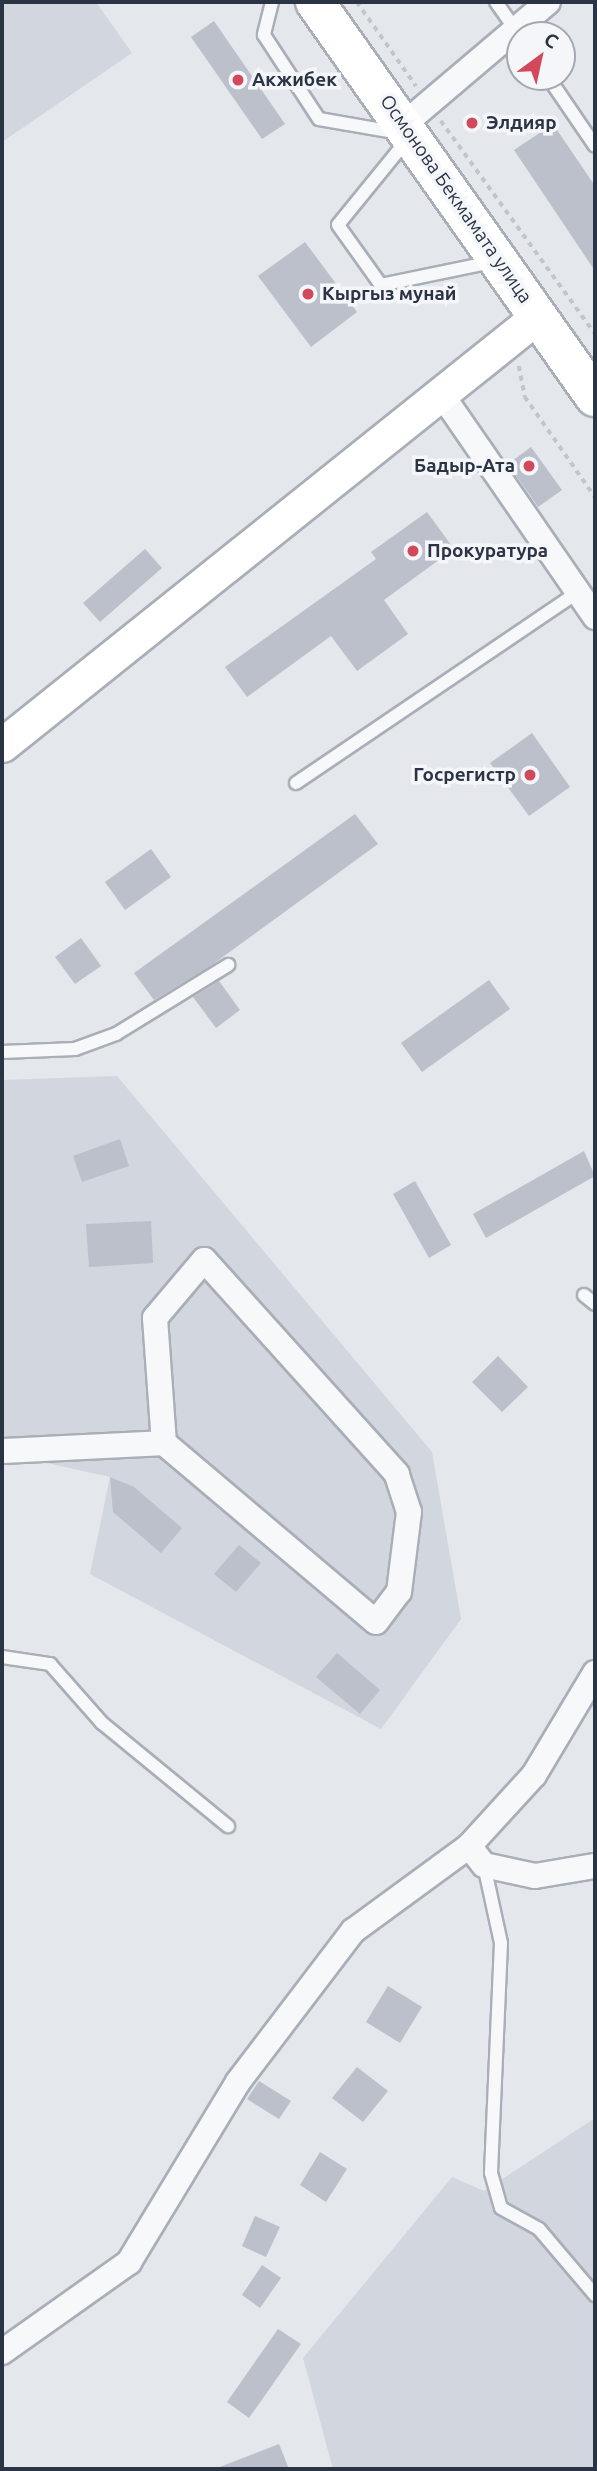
<!DOCTYPE html>
<meta charset="utf-8">
<style>
body{margin:0}
#map{position:relative;width:597px;height:2471px;overflow:hidden;background:#e4e7ec;font-family:Ubuntu,sans-serif}
div>[style]{position:absolute}
[style*='--x']{left:calc(var(--x)*1px);top:calc(var(--y)*1px);width:calc(var(--w)*1px);rotate:calc(var(--a)*1deg)}
.built>*{inset:0;background:#d2d6de}
.building>*{inset:0;background:#bbc0ca}
.path>*{height:3.5px;margin-top:-1.75px;transform-origin:0;background:repeating-linear-gradient(90deg,#c2c5cb 0 5px,transparent 0 10px)}
.roads{filter:drop-shadow(2px 0 #a9aeb7) drop-shadow(-2px 0 #a9aeb7) drop-shadow(0 2px #a9aeb7) drop-shadow(0 -2px #a9aeb7)}
.lane>*{height:12px;margin:-6px;padding:0 6px;transform-origin:6px;border-radius:6px;background:#f7f8fa}
.street>*{height:24px;margin:-12px;padding:0 12px;transform-origin:12px;border-radius:12px;background:#f7f8fa}
.secondary>*{height:33px;margin:-16.5px;padding:0 16.5px;transform-origin:16.5px;border-radius:16.5px;background:#fff}
.highway>*{height:38px;margin:-19px;padding:0 19px;transform-origin:19px;border-radius:19px;background:#fff}
.dots>*{width:19px;height:19px;translate:-50% -50%;box-sizing:border-box;border:4px solid #f4f6f9;border-radius:50%}
span{translate:-50% -50%;white-space:nowrap;text-align:center;line-height:1.15;-webkit-text-stroke:7px #f4f6f9;paint-order:stroke}
.poi-label{font-size:19px;color:#2b3445;font-weight:700}
.left{translate:0 -50%;text-align:left}
.right{translate:-100% -50%;text-align:right}
.street-label{font-size:19px;color:#2b3445}
.frame{position:absolute;inset:0;border:4px solid #2b3445;pointer-events:none}
.north{position:absolute;left:506px;top:21px;width:70px;height:70px;box-sizing:border-box;background:#f4f6f9;border:2px solid #a4a8b1;border-radius:50%;rotate:33deg;font-size:19px;font-weight:700;line-height:28px;text-align:center;color:#2b3445}
.north::after{content:'';display:block;margin:auto;width:24px;height:32px;background:#d1495b;clip-path:polygon(50% 0,100% 100%,50% 72%,0 100%)}
</style>
<div id="map">
<div class="built">
<div style="clip-path:polygon(2px 2px,96px 2px,132px 53px,2px 142px)"></div>
<div style="clip-path:polygon(117px 1076px,432px 1452px,461px 1619px,381px 1729px,90px 1574px,110px 1477px,2px 1453px,2px 1080px)"></div>
<div style="clip-path:polygon(595px 2118px,595px 2469px,333px 2469px,303px 2358px,452px 2177px,484px 2191px)"></div>
</div>
<div class="building">
<div style="clip-path:polygon(214px 21px,285px 124px,262px 139px,191px 37px)"></div>
<div style="clip-path:polygon(553px 124px,595px 186px,595px 271px,514px 150px)"></div>
<div style="clip-path:polygon(305px 242px,357px 312px,311px 347px,258px 276px)"></div>
<div style="clip-path:polygon(531px 447px,562px 490px,538px 507px,508px 464px)"></div>
<div style="clip-path:polygon(427px 512px,454px 549px,384px 600px,408px 634px,357px 671px,331px 636px,247px 697px,225px 667px,376px 559px,371px 552px)"></div>
<div style="clip-path:polygon(145px 549px,162px 568px,100px 622px,83px 603px)"></div>
<div style="clip-path:polygon(532px 733px,570px 787px,529px 816px,490px 763px)"></div>
<div style="clip-path:polygon(355px 814px,378px 844px,209px 967px,154px 1000px,134px 973px)"></div>
<div style="clip-path:polygon(151px 849px,171px 877px,125px 910px,105px 882px)"></div>
<div style="clip-path:polygon(81px 938px,101px 966px,75px 984px,55px 957px)"></div>
<div style="clip-path:polygon(489px 980px,510px 1009px,422px 1072px,401px 1043px)"></div>
<div style="clip-path:polygon(219px 981px,240px 1010px,216px 1028px,193px 997px)"></div>
<div style="clip-path:polygon(120px 1139px,129px 1166px,82px 1182px,73px 1156px)"></div>
<div style="clip-path:polygon(584px 1151px,595px 1176px,486px 1238px,473px 1214px)"></div>
<div style="clip-path:polygon(415px 1181px,451px 1245px,429px 1258px,393px 1194px)"></div>
<div style="clip-path:polygon(151px 1221px,153px 1263px,89px 1267px,86px 1224px)"></div>
<div style="clip-path:polygon(498px 1356px,528px 1387px,502px 1412px,472px 1382px)"></div>
<div style="clip-path:polygon(110px 1477px,134px 1487px,182px 1528px,161px 1553px,113px 1512px)"></div>
<div style="clip-path:polygon(239px 1545px,261px 1563px,236px 1592px,214px 1574px)"></div>
<div style="clip-path:polygon(337px 1653px,380px 1690px,360px 1714px,316px 1677px)"></div>
<div style="clip-path:polygon(388px 1986px,422px 2007px,400px 2043px,366px 2022px)"></div>
<div style="clip-path:polygon(357px 2067px,388px 2091px,363px 2122px,332px 2098px)"></div>
<div style="clip-path:polygon(259px 2081px,291px 2101px,279px 2119px,247px 2099px)"></div>
<div style="clip-path:polygon(320px 2152px,347px 2169px,326px 2202px,300px 2185px)"></div>
<div style="clip-path:polygon(255px 2216px,280px 2227px,266px 2257px,242px 2246px)"></div>
<div style="clip-path:polygon(262px 2265px,281px 2278px,260px 2308px,242px 2295px)"></div>
<div style="clip-path:polygon(278px 2329px,301px 2344px,249px 2418px,227px 2402px)"></div>
<div style="clip-path:polygon(279px 2444px,289px 2469px,217px 2469px,217px 2468px)"></div>
</div>
<div class="path">
<div style="--x:357;--y:2;--w:103;--a:54.9"></div>
<div style="--x:441;--y:121;--w:263;--a:54.1"></div>
<div style="--x:519;--y:366;--w:32;--a:79"></div>
<div style="--x:525;--y:397;--w:122;--a:55"></div>
</div>
<div class="roads">
<div class="lane">
<div style="--x:272;--y:2;--w:34;--a:104"></div>
<div style="--x:264;--y:35;--w:100;--a:56.8"></div>
<div style="--x:319;--y:119;--w:81;--a:9.9"></div>
<div style="--x:496;--y:2;--w:38;--a:55"></div>
<div style="--x:548;--y:77;--w:83;--a:55.7"></div>
<div style="--x:407;--y:140;--w:109;--a:129.1"></div>
<div style="--x:338;--y:225;--w:74;--a:54.4"></div>
<div style="--x:381;--y:285;--w:113;--a:-11.7"></div>
<div style="--x:296;--y:783;--w:341;--a:-34.1"></div>
<div style="--x:2;--y:1052;--w:73;--a:-2.4"></div>
<div style="--x:75;--y:1049;--w:44;--a:-20.1"></div>
<div style="--x:116;--y:1034;--w:132;--a:-31.6"></div>
<div style="--x:584;--y:1295;--w:14;--a:39"></div>
<div style="--x:2;--y:1657;--w:49;--a:8.3"></div>
<div style="--x:50;--y:1664;--w:79;--a:48.6"></div>
<div style="--x:102;--y:1723;--w:163;--a:39.3"></div>
<div style="--x:484;--y:1865;--w:80;--a:77.7"></div>
<div style="--x:501;--y:1943;--w:230;--a:92.5"></div>
<div style="--x:491;--y:2173;--w:36;--a:74"></div>
<div style="--x:501;--y:2208;--w:43;--a:28.9"></div>
<div style="--x:539;--y:2229;--w:87;--a:49.7"></div>
</div>
<div class="street">
<div style="--x:403;--y:125;--w:190;--a:-40.3"></div>
<div style="--x:442;--y:395;--w:270;--a:55.4"></div>
<div style="--x:2;--y:1451;--w:162;--a:-2.8"></div>
<div style="--x:164;--y:1443;--w:277;--a:40.2"></div>
<div style="--x:376;--y:1622;--w:38;--a:-53"></div>
<div style="--x:399;--y:1592;--w:81;--a:-82.9"></div>
<div style="--x:409;--y:1512;--w:40;--a:-108"></div>
<div style="--x:397;--y:1474;--w:288;--a:-132"></div>
<div style="--x:204;--y:1260;--w:76;--a:130.2"></div>
<div style="--x:155;--y:1318;--w:125;--a:85.9"></div>
<div style="--x:469;--y:1846;--w:24;--a:52"></div>
<div style="--x:484;--y:1865;--w:52;--a:12.2"></div>
<div style="--x:535;--y:1876;--w:61;--a:-9.5"></div>
<div style="--x:2;--y:2352;--w:156;--a:-35.3"></div>
<div style="--x:129;--y:2262;--w:210;--a:-58.8"></div>
<div style="--x:238;--y:2082;--w:190;--a:-52.7"></div>
<div style="--x:353;--y:1931;--w:144;--a:-36.2"></div>
<div style="--x:469;--y:1846;--w:96;--a:-47.5"></div>
<div style="--x:534;--y:1775;--w:119;--a:-59.1"></div>
</div>
<div class="secondary">
<div style="--x:2;--y:745;--w:687;--a:-38.67"></div>
</div>
<div class="highway">
<div style="--x:315;--y:2;--w:484;--a:54.7"></div>
</div>
</div>
<div class="dots">
<div style="left:238px;top:80px;background:#d1495b"></div>
<div style="left:472px;top:123px;background:#d1495b"></div>
<div style="left:308px;top:294px;background:#d1495b"></div>
<div style="left:529px;top:466px;background:#d1495b"></div>
<div style="left:413px;top:551px;background:#d1495b"></div>
<div style="left:530px;top:775px;background:#d1495b"></div>
</div>
<div class="poi-label">
<span class="left" style="left:252px;top:80px">Акжибек</span>
<span class="left" style="left:486px;top:123px">Элдияр</span>
<span class="left" style="left:322px;top:294px">Кыргыз мунай</span>
<span class="right" style="left:515px;top:466px">Бадыр-Ата</span>
<span class="left" style="left:427px;top:551px">Прокуратура</span>
<span class="right" style="left:516px;top:775px">Госрегистр</span>
</div>
<div class="street-label">
<span style="left:456px;top:199px;rotate:55deg">Осмонова Бекмамата улица</span>
</div>
<div class="frame"></div>
<div class="north">С</div>
</div>
